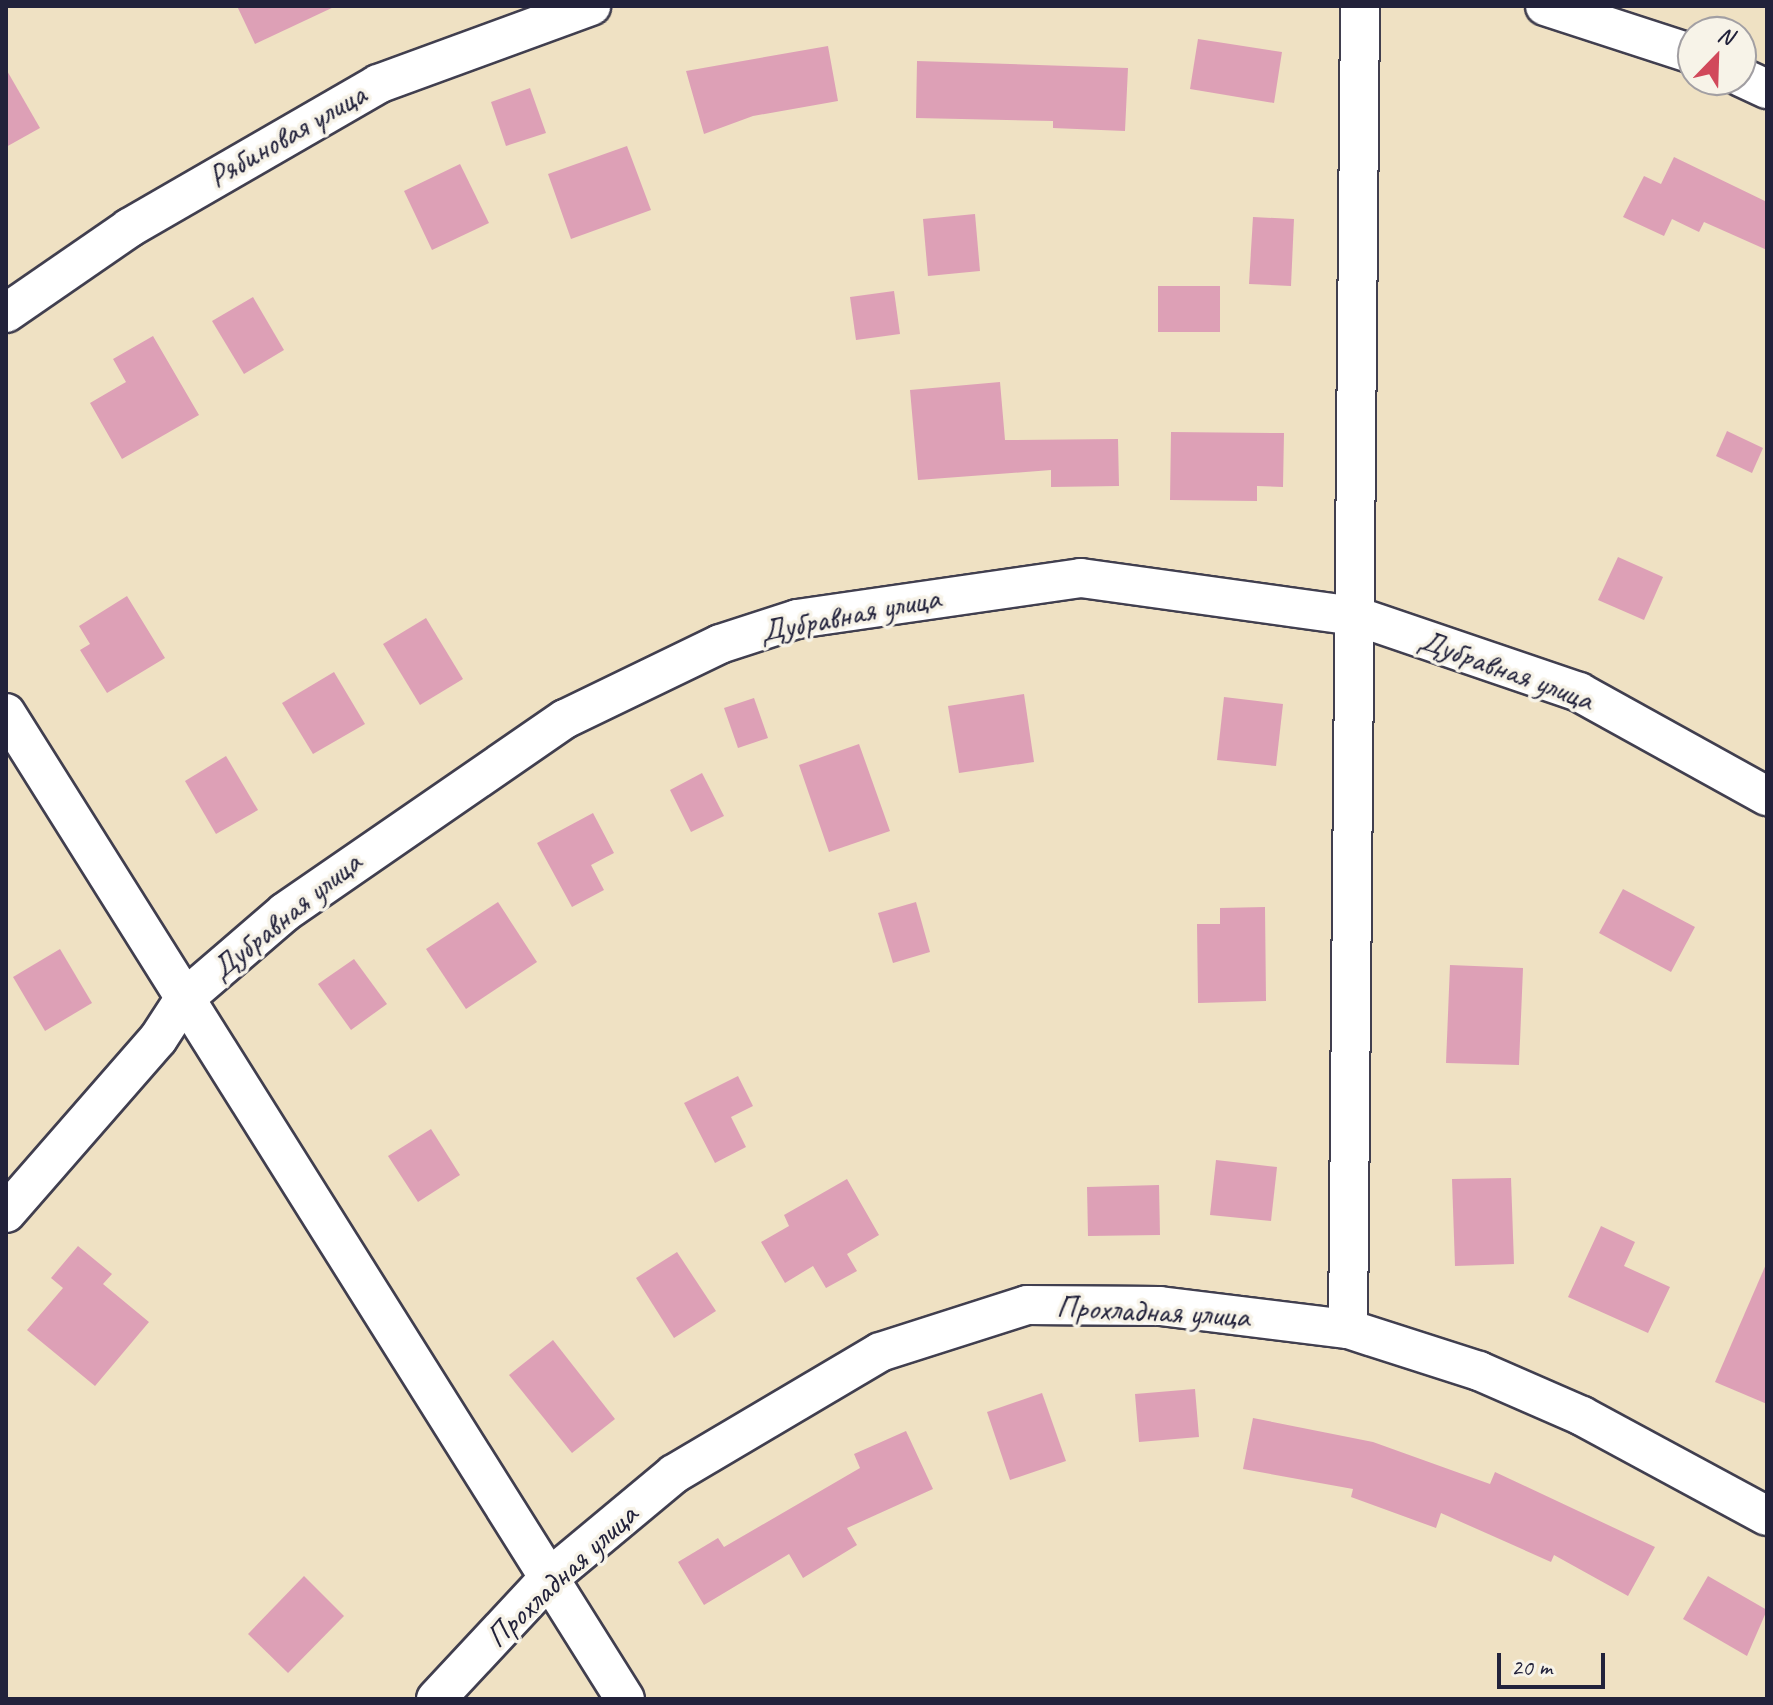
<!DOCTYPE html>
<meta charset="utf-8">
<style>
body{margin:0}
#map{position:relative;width:1773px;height:1705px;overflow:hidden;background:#efe1c3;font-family:Caveat,sans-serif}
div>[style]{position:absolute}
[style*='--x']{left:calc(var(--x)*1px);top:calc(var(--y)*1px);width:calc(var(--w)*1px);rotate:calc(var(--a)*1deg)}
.building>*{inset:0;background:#dda0b6}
.roads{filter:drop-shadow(2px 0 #413f4f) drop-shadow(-2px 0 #413f4f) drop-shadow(0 2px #413f4f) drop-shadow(0 -2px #413f4f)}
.street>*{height:38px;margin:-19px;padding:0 19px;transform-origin:19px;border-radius:19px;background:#fff}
span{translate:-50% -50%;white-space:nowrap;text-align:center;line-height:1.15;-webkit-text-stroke:7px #f7f3e8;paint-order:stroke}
.street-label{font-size:32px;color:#22223b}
.frame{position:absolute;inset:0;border:8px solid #22223b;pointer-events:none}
.north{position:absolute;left:1677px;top:16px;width:80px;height:80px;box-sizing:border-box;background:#f7f3e8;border:2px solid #a29fa3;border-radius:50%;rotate:23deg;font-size:22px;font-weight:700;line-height:32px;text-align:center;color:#22223b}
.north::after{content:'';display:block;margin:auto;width:28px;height:36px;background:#d1495b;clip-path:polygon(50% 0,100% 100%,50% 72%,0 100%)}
.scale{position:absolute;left:1497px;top:1653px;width:108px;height:36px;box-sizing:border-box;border:4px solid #22223b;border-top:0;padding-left:10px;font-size:24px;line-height:28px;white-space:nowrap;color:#22223b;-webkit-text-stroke:6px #f7f3e8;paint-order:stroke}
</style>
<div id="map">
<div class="building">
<div style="clip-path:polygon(237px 6px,336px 6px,255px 44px)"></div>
<div style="clip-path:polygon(1198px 39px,1282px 52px,1274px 103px,1190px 89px)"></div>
<div style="clip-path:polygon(828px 46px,838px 101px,753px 116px,704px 134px,686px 71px)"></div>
<div style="clip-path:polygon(917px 61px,1128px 68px,1125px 131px,1053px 128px,1053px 121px,916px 118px)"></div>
<div style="clip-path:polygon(6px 69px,40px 128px,6px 147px)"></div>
<div style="clip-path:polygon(530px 88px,546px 133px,506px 146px,491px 102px)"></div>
<div style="clip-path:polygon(627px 146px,651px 210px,571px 239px,548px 174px)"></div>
<div style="clip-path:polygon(1674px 157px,1767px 202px,1767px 250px,1704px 222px,1699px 232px,1672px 219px,1664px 236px,1623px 217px,1644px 176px,1661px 184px)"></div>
<div style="clip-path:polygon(460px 164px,489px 223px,432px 250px,404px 191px)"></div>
<div style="clip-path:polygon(975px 214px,980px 271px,928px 276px,923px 219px)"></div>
<div style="clip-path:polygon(1253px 217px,1294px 219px,1291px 286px,1249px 284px)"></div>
<div style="clip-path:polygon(1158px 286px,1220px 286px,1220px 332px,1158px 332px)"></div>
<div style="clip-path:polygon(894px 291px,900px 334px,856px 340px,850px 297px)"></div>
<div style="clip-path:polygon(253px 297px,284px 350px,244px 374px,212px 321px)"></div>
<div style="clip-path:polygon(153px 336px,199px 415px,122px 459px,90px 403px,126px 382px,113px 359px)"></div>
<div style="clip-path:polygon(1000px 382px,1005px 440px,1118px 439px,1119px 486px,1051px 487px,1051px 470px,918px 480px,910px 390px)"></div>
<div style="clip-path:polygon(1727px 431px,1763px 448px,1752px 473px,1716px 456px)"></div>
<div style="clip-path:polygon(1171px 432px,1284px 433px,1283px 487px,1257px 486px,1257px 501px,1170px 500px)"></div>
<div style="clip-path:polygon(1618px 557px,1663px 577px,1644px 620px,1598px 600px)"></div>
<div style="clip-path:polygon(127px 596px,165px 658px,107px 693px,80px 650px,90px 644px,79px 626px)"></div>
<div style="clip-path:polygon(426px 618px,463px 679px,420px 705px,383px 644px)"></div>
<div style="clip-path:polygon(334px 672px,365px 724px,313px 754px,282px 703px)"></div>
<div style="clip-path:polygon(1024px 694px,1034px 762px,959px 773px,948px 706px)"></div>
<div style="clip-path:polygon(1224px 697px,1283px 704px,1276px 766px,1217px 760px)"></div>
<div style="clip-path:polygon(754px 698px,768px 738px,738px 748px,724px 708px)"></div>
<div style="clip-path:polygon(859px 744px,890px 831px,829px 852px,799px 765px)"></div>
<div style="clip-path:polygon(226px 756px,258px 810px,216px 834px,185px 781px)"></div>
<div style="clip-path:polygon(702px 773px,724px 816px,691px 832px,670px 790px)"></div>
<div style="clip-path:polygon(593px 813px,614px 853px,591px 865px,604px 890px,572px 907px,537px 843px)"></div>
<div style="clip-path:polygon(1623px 889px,1695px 927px,1671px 972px,1599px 933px)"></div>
<div style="clip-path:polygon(498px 902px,537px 962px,466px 1009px,426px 949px)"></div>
<div style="clip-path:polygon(916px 902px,930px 952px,893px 963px,878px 913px)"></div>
<div style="clip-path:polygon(1265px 907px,1266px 1001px,1198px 1003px,1197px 924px,1220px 924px,1220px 908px)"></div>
<div style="clip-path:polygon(60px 949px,92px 1003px,45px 1031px,13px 977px)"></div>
<div style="clip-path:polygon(354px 959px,387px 1004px,351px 1030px,318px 984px)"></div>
<div style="clip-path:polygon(1450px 965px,1523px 968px,1519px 1065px,1446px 1063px)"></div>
<div style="clip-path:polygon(738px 1076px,753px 1106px,731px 1117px,746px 1147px,715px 1163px,684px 1103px)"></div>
<div style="clip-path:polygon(431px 1129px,460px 1175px,418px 1202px,388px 1156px)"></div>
<div style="clip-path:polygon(1216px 1160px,1277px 1167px,1271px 1221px,1210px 1215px)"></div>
<div style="clip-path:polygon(1511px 1178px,1514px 1264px,1455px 1266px,1452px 1179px)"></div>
<div style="clip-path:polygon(847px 1179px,879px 1235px,847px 1254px,857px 1271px,826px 1288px,813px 1266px,785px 1283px,761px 1242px,789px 1226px,784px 1215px)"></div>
<div style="clip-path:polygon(1159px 1185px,1160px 1235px,1088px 1236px,1087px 1187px)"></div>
<div style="clip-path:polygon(1601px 1226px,1635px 1242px,1624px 1266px,1670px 1287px,1648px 1333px,1568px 1297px)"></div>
<div style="clip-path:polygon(78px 1246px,112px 1274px,103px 1284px,149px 1322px,95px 1386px,27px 1330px,63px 1288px,51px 1278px)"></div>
<div style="clip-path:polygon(677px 1252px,716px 1311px,674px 1338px,636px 1278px)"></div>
<div style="clip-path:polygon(1767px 1262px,1767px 1404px,1715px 1382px)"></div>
<div style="clip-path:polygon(553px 1340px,615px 1419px,572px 1453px,509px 1375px)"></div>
<div style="clip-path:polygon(1195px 1389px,1199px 1437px,1139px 1442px,1135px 1394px)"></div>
<div style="clip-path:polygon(1042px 1393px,1066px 1461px,1010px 1480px,987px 1412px)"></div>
<div style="clip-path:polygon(1253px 1418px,1373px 1442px,1490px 1484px,1495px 1472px,1655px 1547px,1628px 1596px,1554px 1555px,1551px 1562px,1441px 1513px,1436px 1528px,1351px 1497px,1353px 1489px,1243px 1469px)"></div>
<div style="clip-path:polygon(906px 1431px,933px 1489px,847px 1528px,857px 1545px,803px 1578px,789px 1554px,704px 1605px,678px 1562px,718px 1538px,724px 1547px,860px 1468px,854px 1454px)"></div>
<div style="clip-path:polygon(304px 1576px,344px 1616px,288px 1673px,248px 1634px)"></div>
<div style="clip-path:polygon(1708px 1576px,1767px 1610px,1747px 1656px,1683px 1619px)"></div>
</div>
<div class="roads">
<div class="street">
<div style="--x:1545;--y:6;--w:156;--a:18"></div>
<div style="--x:1741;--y:77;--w:29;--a:25"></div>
<div style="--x:6;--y:313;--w:150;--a:-34.6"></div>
<div style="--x:129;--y:228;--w:288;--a:-30"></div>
<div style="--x:378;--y:84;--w:227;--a:-20.1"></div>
<div style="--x:6;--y:713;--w:1164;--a:57.88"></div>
<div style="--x:6;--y:1213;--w:231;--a:-48.9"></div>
<div style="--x:158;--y:1039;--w:48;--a:-57"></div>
<div style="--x:184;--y:999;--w:133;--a:-40.7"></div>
<div style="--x:285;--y:912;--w:340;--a:-34.6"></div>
<div style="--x:565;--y:719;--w:172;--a:-25.8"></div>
<div style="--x:720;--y:644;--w:81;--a:-18"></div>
<div style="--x:797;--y:619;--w:287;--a:-8.2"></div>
<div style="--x:1081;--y:578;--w:278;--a:7.9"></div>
<div style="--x:1356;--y:616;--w:236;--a:18.8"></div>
<div style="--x:1579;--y:692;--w:215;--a:29"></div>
<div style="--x:1348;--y:1329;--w:1323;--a:-89.48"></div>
<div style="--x:436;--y:1699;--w:164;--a:-47"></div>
<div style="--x:548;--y:1579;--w:164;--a:-39.8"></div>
<div style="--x:674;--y:1474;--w:239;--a:-30.6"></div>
<div style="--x:880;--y:1352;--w:154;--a:-17.7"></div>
<div style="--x:1027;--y:1305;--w:133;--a:0.4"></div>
<div style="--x:1160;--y:1306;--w:189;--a:7"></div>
<div style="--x:1348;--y:1329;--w:138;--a:17.8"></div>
<div style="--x:1479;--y:1371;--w:112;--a:23.6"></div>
<div style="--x:1582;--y:1416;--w:210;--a:28.4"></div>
</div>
</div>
<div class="street-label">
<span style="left:287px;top:136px;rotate:-30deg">Рябиновая улица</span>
<span style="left:850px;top:615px;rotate:-11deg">Дубравная улица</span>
<span style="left:1506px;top:670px;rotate:20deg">Дубравная улица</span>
<span style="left:286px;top:916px;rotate:-39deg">Дубравная улица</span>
<span style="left:1153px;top:1312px;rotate:3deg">Прохладная улица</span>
<span style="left:562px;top:1576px;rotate:-43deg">Прохладная улица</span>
</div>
<div class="frame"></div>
<div class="north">N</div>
<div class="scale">20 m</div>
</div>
